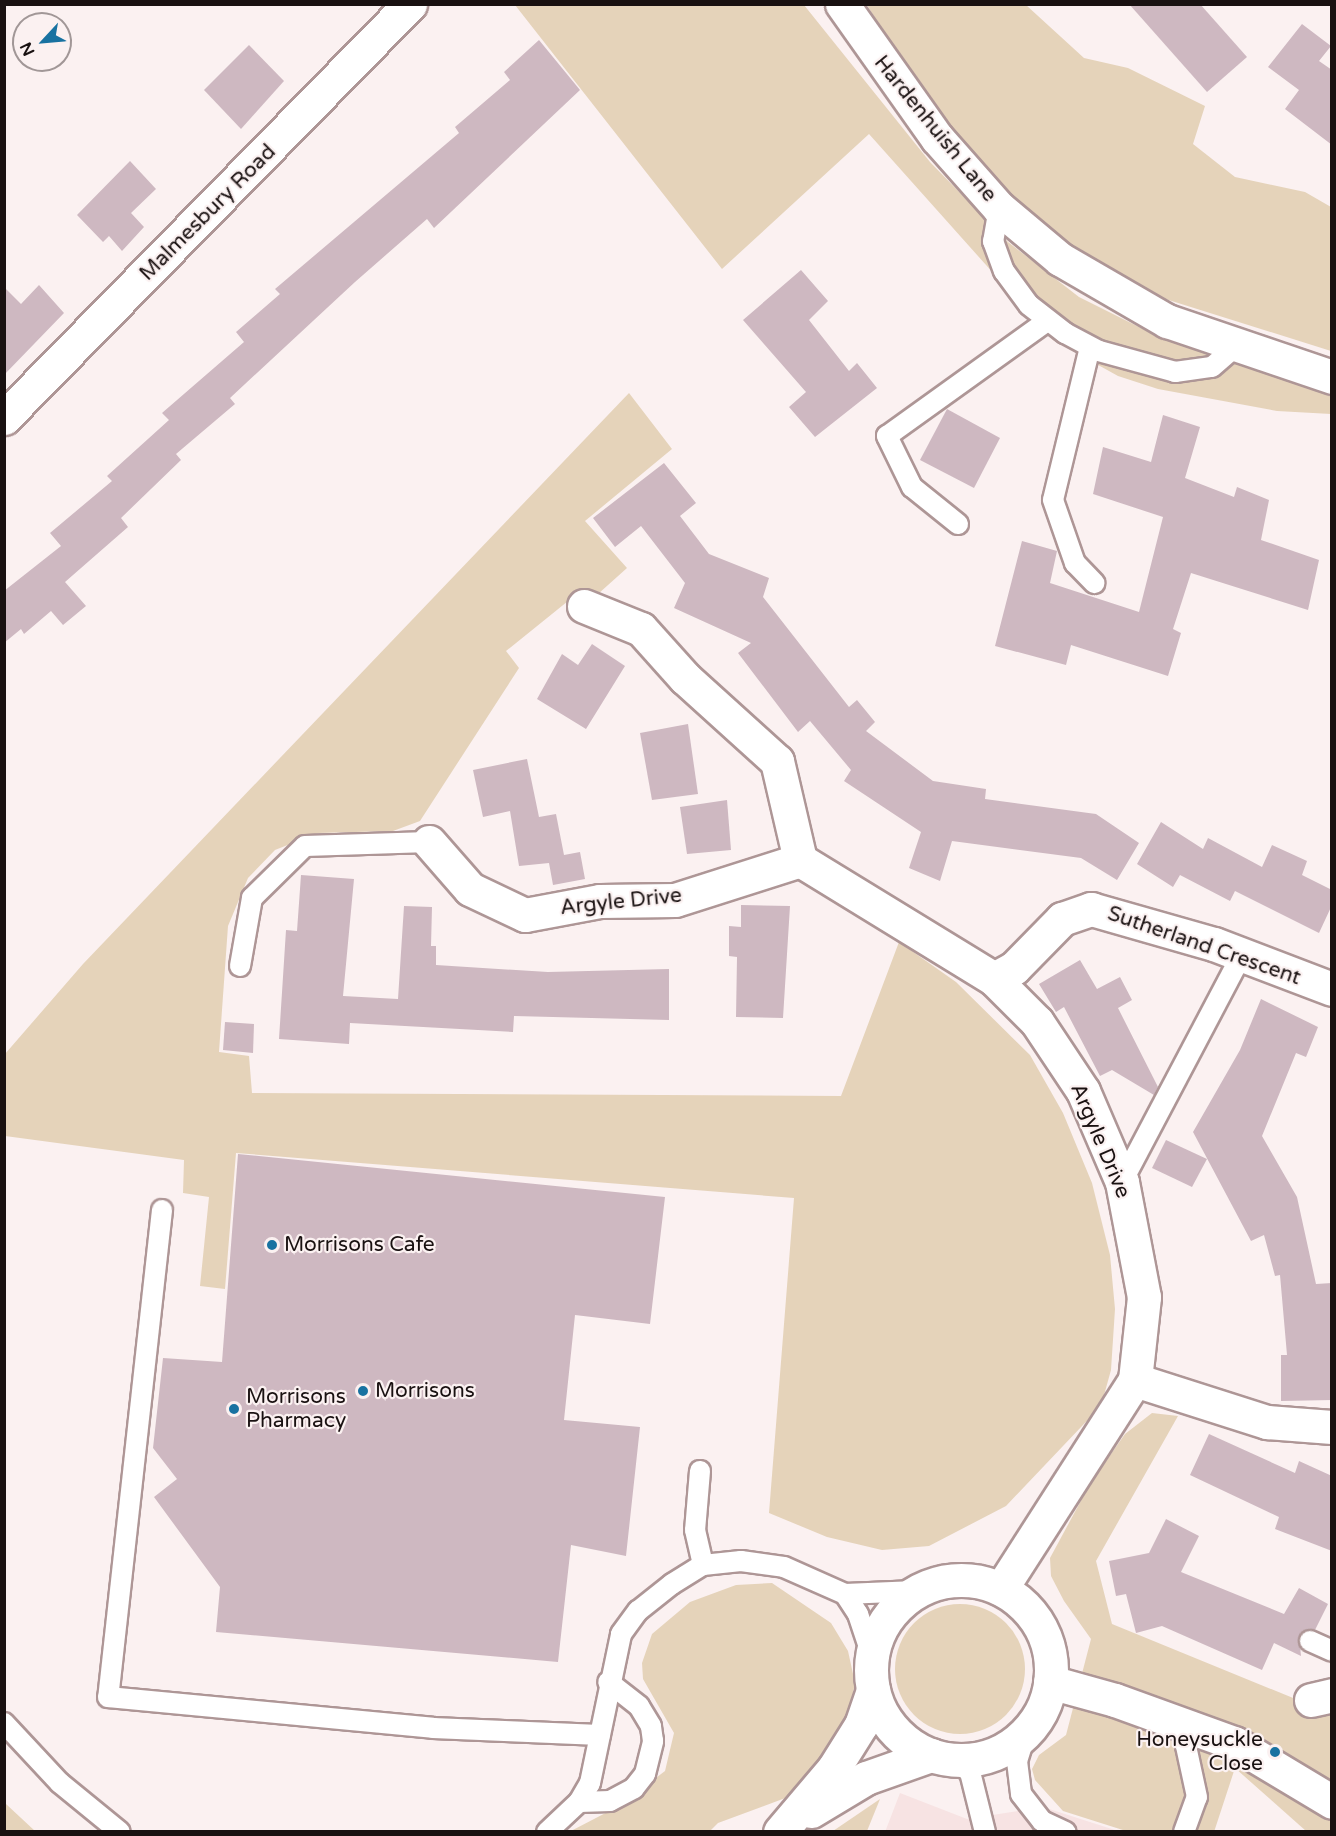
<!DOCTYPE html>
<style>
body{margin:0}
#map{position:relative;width:1336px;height:1836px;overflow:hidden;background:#fbf1f1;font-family:"Varela Round",sans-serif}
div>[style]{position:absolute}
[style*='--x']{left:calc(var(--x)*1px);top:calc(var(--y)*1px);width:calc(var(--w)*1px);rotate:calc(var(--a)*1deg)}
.built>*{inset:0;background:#f7e3e3}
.green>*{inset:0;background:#e5d3ba}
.round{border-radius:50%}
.building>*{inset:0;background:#ceb8c1}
.roads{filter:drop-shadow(2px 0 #ae9696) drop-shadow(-2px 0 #ae9696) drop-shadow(0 2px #ae9696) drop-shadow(0 -2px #ae9696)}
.service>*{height:20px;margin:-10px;padding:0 10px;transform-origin:10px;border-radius:10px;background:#fff}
.minor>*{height:33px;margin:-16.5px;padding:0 16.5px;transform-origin:16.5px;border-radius:16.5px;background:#fff}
.minor>.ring{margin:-16.5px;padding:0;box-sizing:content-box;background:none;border:33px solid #fff;border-radius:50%}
.secondary>*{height:33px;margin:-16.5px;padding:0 16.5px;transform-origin:16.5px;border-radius:16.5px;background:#fff}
.dots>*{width:16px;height:16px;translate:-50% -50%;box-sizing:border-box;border:3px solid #fbf1f1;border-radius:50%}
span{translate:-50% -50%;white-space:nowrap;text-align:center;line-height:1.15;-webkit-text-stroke:4.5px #fbf1f1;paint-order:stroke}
.street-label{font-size:21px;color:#191111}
.poi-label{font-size:21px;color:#191111}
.left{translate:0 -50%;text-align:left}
.right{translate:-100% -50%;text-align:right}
.frame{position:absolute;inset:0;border:6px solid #191111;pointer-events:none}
.north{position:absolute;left:12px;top:12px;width:60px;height:60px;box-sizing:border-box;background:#fbf1f1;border:2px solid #a19797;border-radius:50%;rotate:244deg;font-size:16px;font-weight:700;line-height:24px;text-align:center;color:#191111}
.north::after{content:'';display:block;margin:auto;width:21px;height:27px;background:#1872a1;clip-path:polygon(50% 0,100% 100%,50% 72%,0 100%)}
</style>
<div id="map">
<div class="built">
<div style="clip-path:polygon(900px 1793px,967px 1819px,1043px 1807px,1118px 1831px,885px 1832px)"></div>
</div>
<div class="green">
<div style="clip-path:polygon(515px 5px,804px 5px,930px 162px,1008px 242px,1079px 297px,1143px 329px,1247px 366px,1331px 387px,1331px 414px,1277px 411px,1158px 389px,1118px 376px,1053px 340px,869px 134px,722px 269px)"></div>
<div style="clip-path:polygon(867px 5px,1026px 5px,1084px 58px,1128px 68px,1205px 106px,1193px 144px,1235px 177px,1305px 192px,1331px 207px,1331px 351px,1159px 297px,1094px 264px,1019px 206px,965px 148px,907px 71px)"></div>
<div style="clip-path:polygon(629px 393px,672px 449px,585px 521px,627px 568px,598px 594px,578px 593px,506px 651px,519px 668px,420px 821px,393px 831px,318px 833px,275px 850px,248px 878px,228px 926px,219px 1052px,249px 1056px,252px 1093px,841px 1096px,899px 942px,956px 982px,1030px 1055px,1063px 1113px,1092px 1183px,1110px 1255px,1115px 1309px,1111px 1370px,1101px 1406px,1006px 1506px,929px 1546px,882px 1550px,827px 1537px,769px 1513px,794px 1198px,236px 1153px,225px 1289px,200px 1286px,209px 1197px,183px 1193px,184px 1160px,5px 1136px,5px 1054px,83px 964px)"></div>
<div style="clip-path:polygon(1152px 1413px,1178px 1416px,1096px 1561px,1112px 1624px,1298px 1700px,1331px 1709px,1331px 1831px,1306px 1831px,1235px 1768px,1214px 1832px,1126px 1831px,1063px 1811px,1035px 1780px,1032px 1769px,1039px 1755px,1066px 1735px,1091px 1639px,1064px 1601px,1051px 1576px,1050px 1558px,1090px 1484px,1125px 1434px)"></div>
<div style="clip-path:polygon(772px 1583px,831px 1623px,848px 1651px,855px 1683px,847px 1724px,822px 1764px,788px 1797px,718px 1823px,710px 1831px,569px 1832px,619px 1806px,665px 1771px,674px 1733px,643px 1679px,642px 1663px,652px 1634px,690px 1602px,736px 1585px)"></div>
<div class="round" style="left:895px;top:1604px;width:130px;height:130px"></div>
<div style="clip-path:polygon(880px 1799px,867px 1831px,833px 1831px)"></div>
<div style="clip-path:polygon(4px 1802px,6px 1804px,35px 1831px,5px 1831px)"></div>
</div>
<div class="building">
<div style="clip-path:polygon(1129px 4px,1200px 4px,1247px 57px,1207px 92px)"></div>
<div style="clip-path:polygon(1302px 24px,1331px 46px,1319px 61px,1332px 70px,1332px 145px,1285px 109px,1299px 90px,1268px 67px)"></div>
<div style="clip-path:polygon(539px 40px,580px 90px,434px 228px,427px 219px,355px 282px,230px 398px,235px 404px,176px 454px,181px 460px,121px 518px,128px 527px,65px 582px,86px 606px,63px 625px,51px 611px,24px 634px,21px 629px,4px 643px,4px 591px,61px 546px,50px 533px,112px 481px,107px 476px,169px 420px,162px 413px,244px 342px,236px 332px,280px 294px,275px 289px,459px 133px,455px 127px,510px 80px,504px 72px)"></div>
<div style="clip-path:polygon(249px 45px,284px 81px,241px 129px,204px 90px)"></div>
<div style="clip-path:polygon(130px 161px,156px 189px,131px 213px,144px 227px,122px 251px,109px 236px,103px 242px,77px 215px)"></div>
<div style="clip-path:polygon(801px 270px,828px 301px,809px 320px,849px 371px,857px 363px,877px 388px,815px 437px,789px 407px,806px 392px,743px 320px)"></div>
<div style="clip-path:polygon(39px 285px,64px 313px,4px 375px,4px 287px,21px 304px)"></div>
<div style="clip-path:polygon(947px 409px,1000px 438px,974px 488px,920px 460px)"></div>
<div style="clip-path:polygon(1163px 415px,1200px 427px,1185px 478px,1234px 497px,1237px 487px,1269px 500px,1261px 540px,1319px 560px,1308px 610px,1191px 573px,1173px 629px,1181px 633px,1168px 676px,1071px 645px,1066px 665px,995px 646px,1022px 541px,1057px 551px,1050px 583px,1139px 612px,1163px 517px,1093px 494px,1103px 447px,1151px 462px)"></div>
<div style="clip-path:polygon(664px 463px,696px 503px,680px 516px,709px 554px,769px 578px,763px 597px,849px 707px,857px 700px,875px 722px,866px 731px,933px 781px,986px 789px,985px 799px,1096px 814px,1139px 843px,1117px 880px,1081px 858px,952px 841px,940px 881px,909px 868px,921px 832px,844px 781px,851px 770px,810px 721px,798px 732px,738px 653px,751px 643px,674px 608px,685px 583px,641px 526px,615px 547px,593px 518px)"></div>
<div style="clip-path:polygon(592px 644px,625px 666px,586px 729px,537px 699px,562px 654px,578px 665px)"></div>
<div style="clip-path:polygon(688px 724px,698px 794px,652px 800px,640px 733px)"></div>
<div style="clip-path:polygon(527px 759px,539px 817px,556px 814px,564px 855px,580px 852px,585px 879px,553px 885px,549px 863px,519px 866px,510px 811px,483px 817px,473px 770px)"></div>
<div style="clip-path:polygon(727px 800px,731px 850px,687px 854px,680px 807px)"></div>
<div style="clip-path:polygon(1161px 822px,1203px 849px,1208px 838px,1262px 867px,1272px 845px,1307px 861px,1302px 875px,1332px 890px,1332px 905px,1319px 933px,1235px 891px,1230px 901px,1180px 875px,1173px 887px,1137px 864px)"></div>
<div style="clip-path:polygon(301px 875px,354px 879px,343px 996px,398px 999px,404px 906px,432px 907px,431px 946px,436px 946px,436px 965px,548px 972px,669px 969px,669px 1020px,514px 1016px,513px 1032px,350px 1023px,349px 1044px,279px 1039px,286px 930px,297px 931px)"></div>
<div style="clip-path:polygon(741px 905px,790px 906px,783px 1018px,736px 1017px,737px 957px,729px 956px,729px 926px,741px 927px)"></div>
<div style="clip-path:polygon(1080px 960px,1097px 989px,1120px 977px,1132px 1000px,1118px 1008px,1158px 1087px,1154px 1095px,1112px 1070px,1100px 1076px,1064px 1007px,1056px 1012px,1039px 984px)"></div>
<div style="clip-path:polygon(1261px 999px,1318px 1027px,1306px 1057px,1296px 1053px,1262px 1136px,1297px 1197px,1316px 1284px,1332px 1283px,1332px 1400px,1281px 1401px,1281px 1355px,1287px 1355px,1280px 1275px,1275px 1276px,1264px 1235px,1251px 1241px,1193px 1132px,1240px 1050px)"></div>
<div style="clip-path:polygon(225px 1022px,254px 1024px,253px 1053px,223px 1050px)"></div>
<div style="clip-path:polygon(1166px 1140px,1207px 1159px,1192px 1187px,1152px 1168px)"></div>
<div style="clip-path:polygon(238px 1154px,665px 1197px,650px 1324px,575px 1315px,564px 1420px,640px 1427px,626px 1556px,571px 1545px,558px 1662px,216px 1632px,220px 1587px,154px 1497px,177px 1479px,153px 1448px,163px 1358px,222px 1362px)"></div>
<div style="clip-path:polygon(1209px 1434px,1295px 1473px,1299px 1461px,1332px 1476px,1332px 1551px,1275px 1529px,1279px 1517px,1190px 1475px)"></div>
<div style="clip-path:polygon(1166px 1519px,1199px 1536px,1181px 1572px,1284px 1614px,1299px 1588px,1328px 1604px,1315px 1630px,1299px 1636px,1301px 1656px,1274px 1643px,1262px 1670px,1162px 1626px,1136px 1633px,1126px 1594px,1116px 1596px,1109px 1561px,1149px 1553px)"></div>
</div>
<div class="roads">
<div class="service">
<div style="--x:999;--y:208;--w:34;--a:100"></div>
<div style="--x:993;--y:241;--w:32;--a:70"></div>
<div style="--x:1004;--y:271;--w:42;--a:53.7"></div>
<div style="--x:1029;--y:305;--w:46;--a:37.9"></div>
<div style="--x:1065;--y:333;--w:38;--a:28"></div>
<div style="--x:1099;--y:351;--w:79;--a:15.4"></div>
<div style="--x:1175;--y:372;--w:37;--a:-8"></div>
<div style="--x:1212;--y:367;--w:30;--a:-41"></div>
<div style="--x:1090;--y:347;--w:157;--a:103.6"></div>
<div style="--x:1053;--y:500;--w:67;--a:70.8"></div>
<div style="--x:1075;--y:563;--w:28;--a:46"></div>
<div style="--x:958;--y:524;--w:59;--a:-141.2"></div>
<div style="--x:912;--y:487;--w:57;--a:-116.1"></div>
<div style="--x:887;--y:436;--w:197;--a:-35.7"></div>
<div style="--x:240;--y:966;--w:69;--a:-80"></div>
<div style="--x:252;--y:898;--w:74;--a:-44.5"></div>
<div style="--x:305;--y:846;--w:124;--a:-1.8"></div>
<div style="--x:1122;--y:1182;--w:258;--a:-62.2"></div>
<div style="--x:162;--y:1210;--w:490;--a:96.3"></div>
<div style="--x:108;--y:1697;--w:326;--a:5.4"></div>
<div style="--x:433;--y:1728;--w:167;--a:2.4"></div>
<div style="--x:700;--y:1471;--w:59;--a:94.8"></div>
<div style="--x:695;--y:1530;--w:36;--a:77"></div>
<div style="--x:845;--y:1594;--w:24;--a:57"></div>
<div style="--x:858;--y:1614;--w:44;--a:71.6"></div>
<div style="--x:1310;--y:1641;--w:24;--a:24"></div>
<div style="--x:4;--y:1723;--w:82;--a:47"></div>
<div style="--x:60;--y:1783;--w:77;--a:39.2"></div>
<div style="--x:1026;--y:1732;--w:30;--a:107"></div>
<div style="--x:1017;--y:1761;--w:33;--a:83"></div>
<div style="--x:1021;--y:1794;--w:34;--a:52"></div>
<div style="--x:1042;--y:1821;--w:26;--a:25"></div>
<div style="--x:955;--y:1760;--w:19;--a:39"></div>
<div style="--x:970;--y:1772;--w:62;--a:76"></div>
<div style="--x:579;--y:1802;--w:31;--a:-2"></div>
<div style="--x:610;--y:1801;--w:27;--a:-28"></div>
<div style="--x:634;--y:1788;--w:18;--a:-52"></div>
<div style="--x:645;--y:1774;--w:34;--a:-76"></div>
<div style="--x:653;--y:1741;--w:15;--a:-98"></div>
<div style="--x:651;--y:1726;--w:23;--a:-121"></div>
<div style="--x:639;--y:1706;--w:39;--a:-142"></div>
<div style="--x:547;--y:1832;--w:44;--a:-43.2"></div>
<div style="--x:579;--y:1802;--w:22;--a:-60"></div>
<div style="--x:590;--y:1783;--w:152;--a:-78.2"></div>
<div style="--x:621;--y:1634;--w:29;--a:-54"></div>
<div style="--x:638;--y:1611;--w:43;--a:-38.5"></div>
<div style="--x:672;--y:1584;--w:36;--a:-32"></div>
<div style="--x:703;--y:1565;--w:38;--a:-6"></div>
<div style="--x:741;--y:1561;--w:43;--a:7.9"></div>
<div style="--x:784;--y:1567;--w:67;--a:23.9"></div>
<div style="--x:845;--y:1594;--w:71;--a:-2.4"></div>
<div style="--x:1184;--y:1832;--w:37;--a:-70"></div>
<div style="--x:1197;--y:1797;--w:52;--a:-102.2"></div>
<div style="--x:1186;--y:1746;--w:21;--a:-79"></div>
</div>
<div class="minor">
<div style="--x:584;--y:606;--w:61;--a:22"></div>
<div style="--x:641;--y:629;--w:66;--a:48.1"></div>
<div style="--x:685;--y:678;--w:124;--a:42.1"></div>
<div style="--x:777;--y:761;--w:102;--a:76.9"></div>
<div style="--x:800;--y:860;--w:228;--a:31.5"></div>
<div style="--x:994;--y:979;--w:61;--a:45"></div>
<div style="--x:1037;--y:1022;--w:83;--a:56.3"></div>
<div style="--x:1083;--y:1091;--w:99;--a:66.8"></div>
<div style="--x:1122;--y:1182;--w:117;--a:79.2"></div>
<div style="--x:1144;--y:1297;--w:83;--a:96.2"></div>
<div style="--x:1135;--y:1380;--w:248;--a:122.7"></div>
<div style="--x:429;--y:842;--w:62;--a:48.9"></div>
<div style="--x:470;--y:889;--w:61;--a:25.3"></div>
<div style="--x:525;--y:915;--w:76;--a:-10.6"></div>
<div style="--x:600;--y:901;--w:75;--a:-0.8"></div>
<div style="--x:675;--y:900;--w:131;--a:-17.7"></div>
<div style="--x:994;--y:979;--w:23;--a:-29"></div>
<div style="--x:1014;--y:968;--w:69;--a:-45.6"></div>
<div style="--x:1062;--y:919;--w:31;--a:-19"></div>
<div style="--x:1091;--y:909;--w:128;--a:15.9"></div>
<div style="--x:1214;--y:944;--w:126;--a:20.9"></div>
<div style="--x:1135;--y:1380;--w:139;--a:17.7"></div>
<div style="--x:1267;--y:1422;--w:65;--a:4.4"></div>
<div class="ring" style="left:871px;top:1580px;width:147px;height:147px"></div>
<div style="--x:1050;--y:1682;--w:67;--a:15.5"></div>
<div style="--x:1115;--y:1700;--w:127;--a:19.9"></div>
<div style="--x:1234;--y:1743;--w:114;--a:31"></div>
<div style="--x:1311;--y:1700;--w:22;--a:-13"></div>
<div style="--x:811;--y:1811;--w:64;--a:-31"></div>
<div style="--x:866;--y:1778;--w:69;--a:-19.5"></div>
<div style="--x:780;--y:1832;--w:84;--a:-49.8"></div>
<div style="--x:834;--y:1768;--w:51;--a:-57.9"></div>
<div style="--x:861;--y:1725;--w:37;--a:-71"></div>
</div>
<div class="secondary">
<div style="--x:842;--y:4;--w:164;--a:54.7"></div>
<div style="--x:937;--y:138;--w:94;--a:48.5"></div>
<div style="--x:999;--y:208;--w:80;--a:39.9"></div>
<div style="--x:1060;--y:259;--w:124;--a:30.1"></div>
<div style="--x:1167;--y:321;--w:174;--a:18.7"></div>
<div style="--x:4;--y:418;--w:580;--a:-45.56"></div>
</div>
</div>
<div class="dots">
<div style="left:272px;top:1245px;background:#1872a1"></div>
<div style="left:363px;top:1391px;background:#1872a1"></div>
<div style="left:234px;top:1409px;background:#1872a1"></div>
<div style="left:1275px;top:1752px;background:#1872a1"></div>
</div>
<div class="street-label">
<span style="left:935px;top:129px;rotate:51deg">Hardenhuish Lane</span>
<span style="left:208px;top:213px;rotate:-45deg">Malmesbury Road</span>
<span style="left:621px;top:902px;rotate:-6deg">Argyle Drive</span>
<span style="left:1204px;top:946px;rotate:19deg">Sutherland Crescent</span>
<span style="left:1100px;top:1141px;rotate:67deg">Argyle Drive</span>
</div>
<div class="poi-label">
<span class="left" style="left:284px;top:1245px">Morrisons Cafe</span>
<span class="left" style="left:375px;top:1391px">Morrisons</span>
<span class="left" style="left:246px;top:1409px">Morrisons<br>Pharmacy</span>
<span class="right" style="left:1263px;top:1752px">Honeysuckle<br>Close</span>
</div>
<div class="frame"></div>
<div class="north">N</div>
</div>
